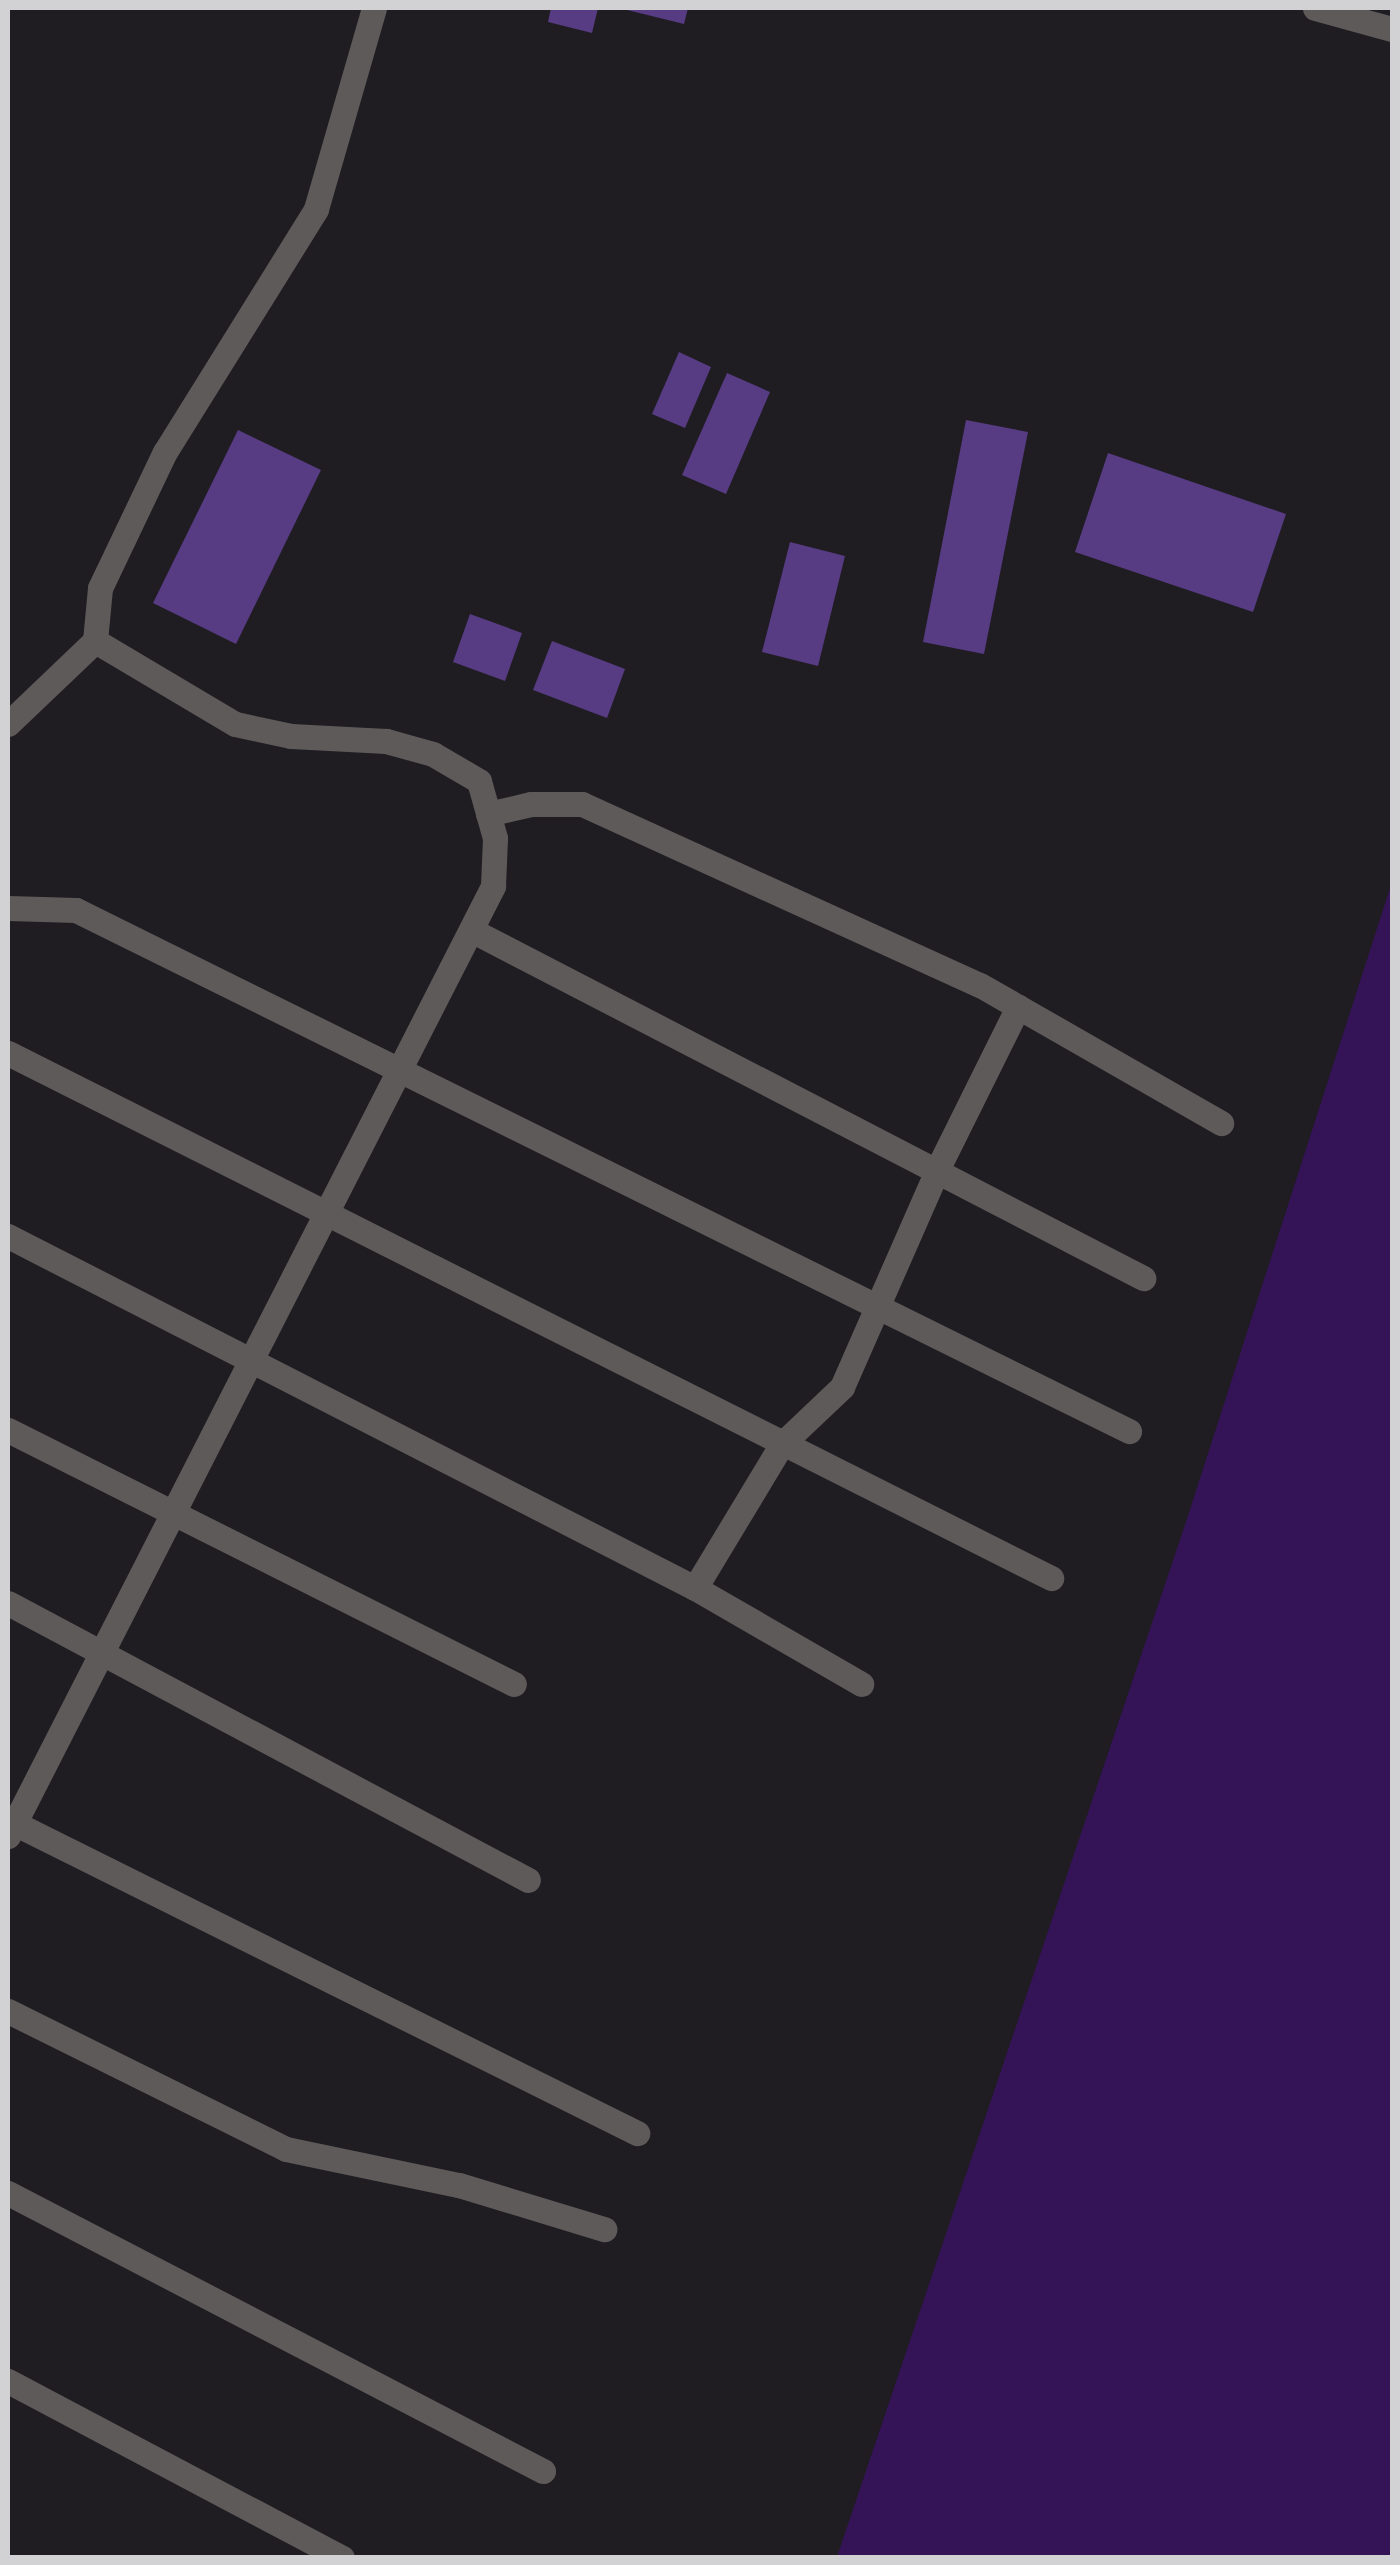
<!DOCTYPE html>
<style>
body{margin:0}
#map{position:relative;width:1400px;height:2565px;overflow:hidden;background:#1f1d22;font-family:"PT Sans Narrow",sans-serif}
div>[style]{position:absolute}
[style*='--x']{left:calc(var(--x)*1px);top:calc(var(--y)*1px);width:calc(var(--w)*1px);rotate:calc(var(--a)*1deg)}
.green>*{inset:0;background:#341357}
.building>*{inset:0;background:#573b83}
.minor>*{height:25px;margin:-12.5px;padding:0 12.5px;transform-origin:12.5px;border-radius:12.5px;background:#5d5a59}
.tertiary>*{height:25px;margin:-12.5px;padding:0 12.5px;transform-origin:12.5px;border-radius:12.5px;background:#5d5a59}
span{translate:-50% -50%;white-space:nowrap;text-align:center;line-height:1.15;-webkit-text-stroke:8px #1f1d22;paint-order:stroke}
.frame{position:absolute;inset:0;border:10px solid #d2d1d4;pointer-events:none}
</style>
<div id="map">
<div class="green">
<div style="clip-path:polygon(1392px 882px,1392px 2557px,837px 2557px,1185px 1525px)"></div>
</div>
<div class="building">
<div style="clip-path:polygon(551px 8px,598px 8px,592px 33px,548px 22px)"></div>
<div style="clip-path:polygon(619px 8px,688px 8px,684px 24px)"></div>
<div style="clip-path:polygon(679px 352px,711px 367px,685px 428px,652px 414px)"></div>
<div style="clip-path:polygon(727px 373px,770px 392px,726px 494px,682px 475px)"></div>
<div style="clip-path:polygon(966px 420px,1028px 432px,984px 654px,923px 642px)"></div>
<div style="clip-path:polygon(238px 430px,321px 470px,236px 644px,153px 603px)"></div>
<div style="clip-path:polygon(1108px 453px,1286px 514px,1253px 612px,1075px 552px)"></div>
<div style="clip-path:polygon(790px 542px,845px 556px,818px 666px,762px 652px)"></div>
<div style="clip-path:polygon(470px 614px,522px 633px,505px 681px,453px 662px)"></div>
<div style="clip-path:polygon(552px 641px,625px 669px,607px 718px,533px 690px)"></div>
</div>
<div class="minor">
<div style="--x:8;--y:724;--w:120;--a:-43.7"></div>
<div style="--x:488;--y:814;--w:44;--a:-13.1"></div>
<div style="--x:531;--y:804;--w:51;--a:0"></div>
<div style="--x:582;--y:804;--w:437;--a:24.5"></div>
<div style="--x:980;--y:985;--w:278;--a:29.8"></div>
<div style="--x:8;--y:908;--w:68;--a:1.7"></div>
<div style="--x:76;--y:910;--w:1175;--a:26.33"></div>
<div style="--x:473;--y:931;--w:755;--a:27.38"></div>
<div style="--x:8;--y:1053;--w:1168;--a:26.72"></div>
<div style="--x:8;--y:1236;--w:772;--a:27.13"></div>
<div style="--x:695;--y:1588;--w:192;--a:30"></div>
<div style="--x:8;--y:1430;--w:566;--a:26.66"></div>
<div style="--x:695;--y:1588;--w:168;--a:-58.9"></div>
<div style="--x:782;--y:1444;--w:83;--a:-43.5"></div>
<div style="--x:842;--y:1387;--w:239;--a:-66.3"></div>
<div style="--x:938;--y:1168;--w:180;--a:-63.6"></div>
<div style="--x:8;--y:1603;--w:589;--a:28.04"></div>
<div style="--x:8;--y:1820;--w:703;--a:26.46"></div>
<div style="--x:8;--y:1836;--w:1067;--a:-62.95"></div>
<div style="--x:493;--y:886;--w:48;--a:-87.6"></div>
<div style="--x:495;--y:838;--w:59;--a:-105.7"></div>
<div style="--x:479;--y:781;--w:53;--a:-149.6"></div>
<div style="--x:433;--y:754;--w:49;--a:-164.5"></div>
<div style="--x:386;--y:741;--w:95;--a:-177"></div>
<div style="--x:291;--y:736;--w:57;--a:-167.9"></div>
<div style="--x:235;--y:724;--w:163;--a:-149.3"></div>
<div style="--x:95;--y:641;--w:53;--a:-84.6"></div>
<div style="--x:100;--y:588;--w:151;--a:-64.5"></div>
<div style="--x:165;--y:452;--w:286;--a:-58.1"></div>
<div style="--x:316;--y:209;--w:209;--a:-73.9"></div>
<div style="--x:8;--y:2011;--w:310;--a:26.4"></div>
<div style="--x:286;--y:2149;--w:177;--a:11.8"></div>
<div style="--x:459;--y:2185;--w:152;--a:16.9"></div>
<div style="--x:8;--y:2193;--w:603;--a:27.46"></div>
<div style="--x:8;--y:2381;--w:378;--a:27.9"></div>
</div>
<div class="tertiary">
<div style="--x:1315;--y:8;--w:80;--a:15.3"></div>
</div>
<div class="frame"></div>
</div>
